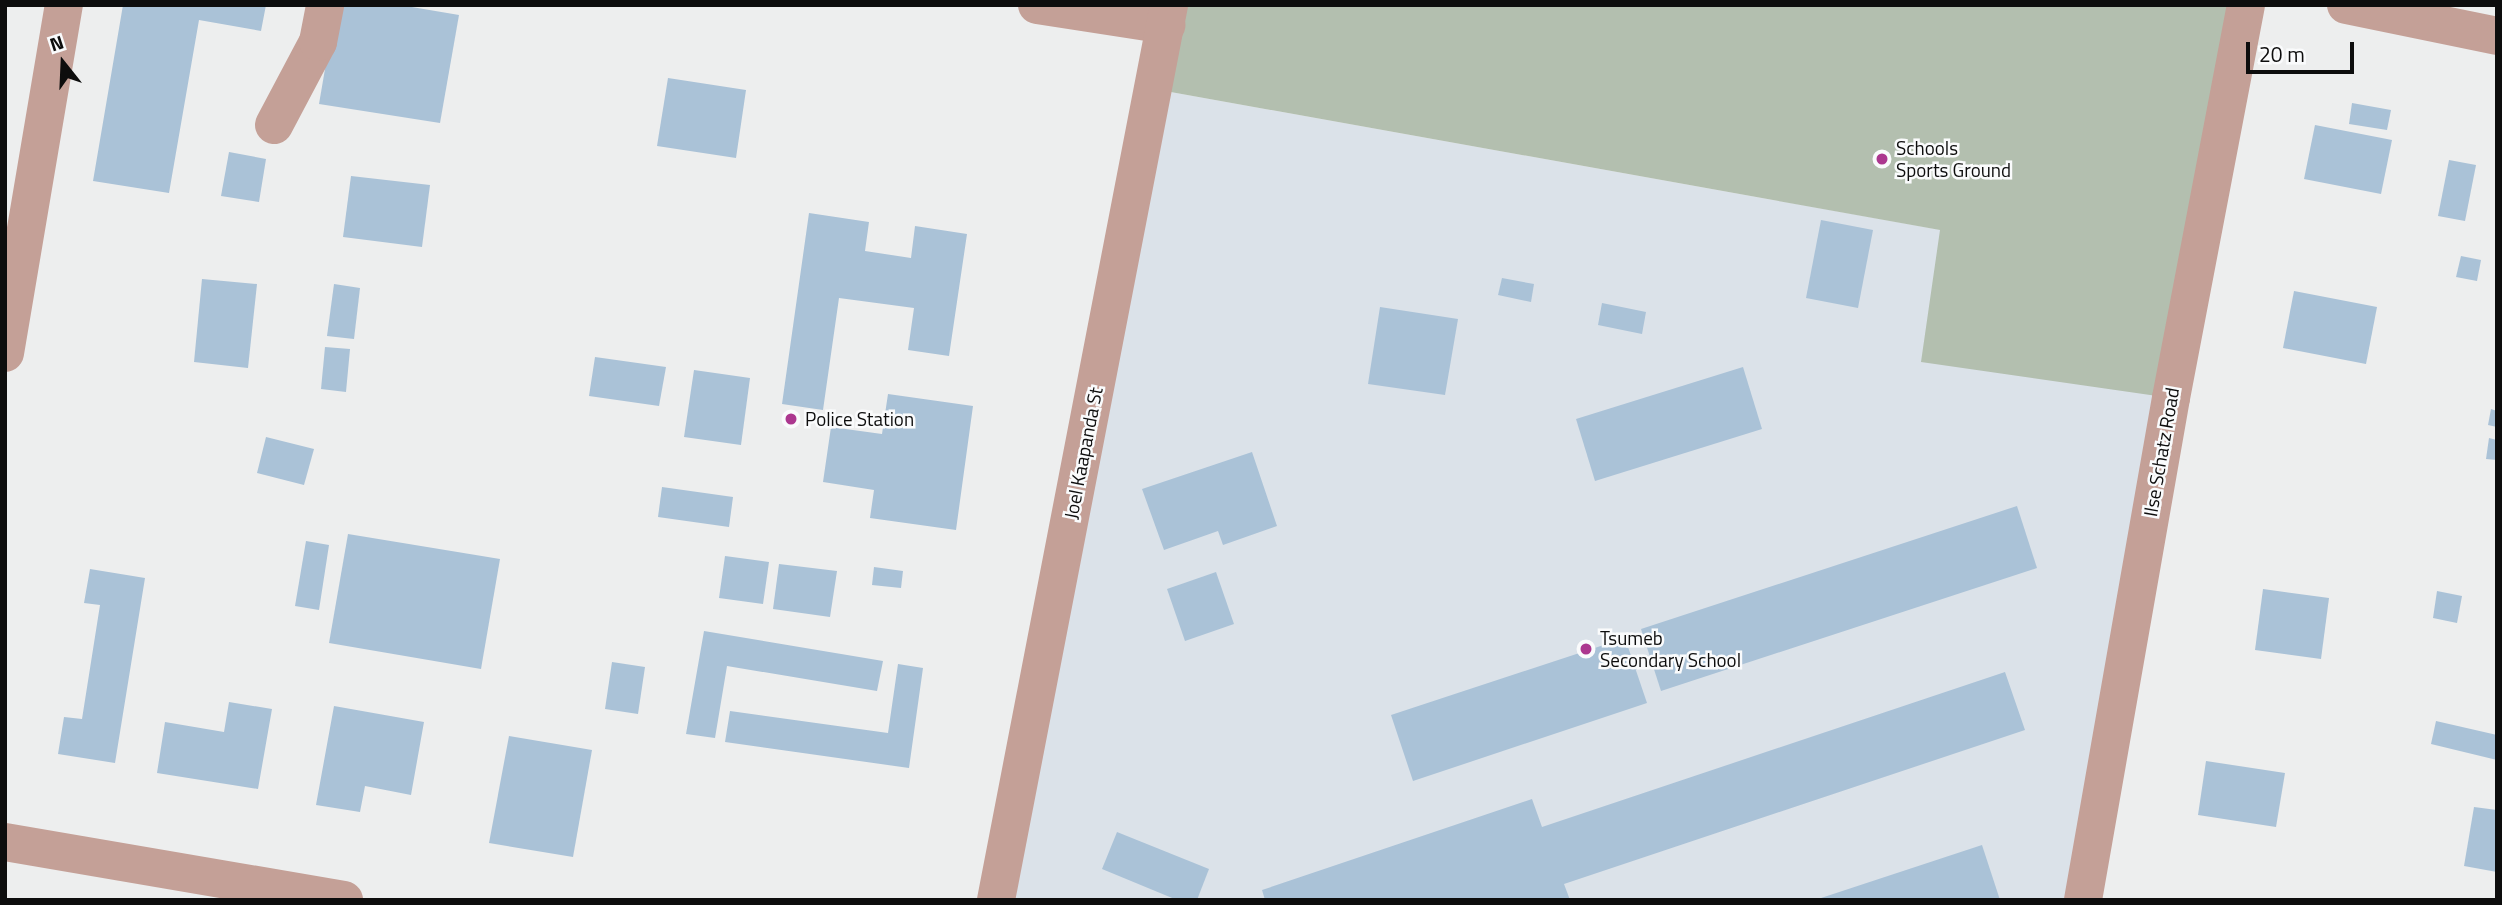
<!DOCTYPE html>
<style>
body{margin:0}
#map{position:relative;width:2502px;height:905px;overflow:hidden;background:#edeeee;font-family:"Titillium Web",sans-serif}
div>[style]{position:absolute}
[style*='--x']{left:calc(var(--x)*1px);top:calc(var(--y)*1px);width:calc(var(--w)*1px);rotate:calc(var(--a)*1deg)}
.built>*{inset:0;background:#dbe2e9}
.green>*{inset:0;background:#b3bfaf}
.building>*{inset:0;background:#aac2d7}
.minor>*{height:38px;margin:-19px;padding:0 19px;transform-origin:19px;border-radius:19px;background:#c4a097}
.dots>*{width:19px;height:19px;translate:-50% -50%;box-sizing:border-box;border:4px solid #fafbfc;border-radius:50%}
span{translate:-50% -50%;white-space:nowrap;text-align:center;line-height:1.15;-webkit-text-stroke:5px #fafbfc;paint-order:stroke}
.poi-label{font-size:19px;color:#0d0d0d}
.left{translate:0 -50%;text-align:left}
.street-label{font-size:19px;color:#0d0d0d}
.frame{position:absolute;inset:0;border:7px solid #0d0d0d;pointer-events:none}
.north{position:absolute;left:28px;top:28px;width:70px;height:70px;-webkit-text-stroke:5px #fafbfc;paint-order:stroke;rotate:342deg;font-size:19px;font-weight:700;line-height:28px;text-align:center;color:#0d0d0d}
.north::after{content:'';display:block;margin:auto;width:24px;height:32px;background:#0d0d0d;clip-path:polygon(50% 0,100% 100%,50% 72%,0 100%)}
.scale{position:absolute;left:2246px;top:42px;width:108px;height:32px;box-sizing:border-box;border:4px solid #0d0d0d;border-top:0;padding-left:9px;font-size:21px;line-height:24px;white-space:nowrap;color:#0d0d0d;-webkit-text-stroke:5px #fafbfc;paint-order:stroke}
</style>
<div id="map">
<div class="built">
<div style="clip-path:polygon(1154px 89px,1941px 230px,2171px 398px,2083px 900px,996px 900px)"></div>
</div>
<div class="green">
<div style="clip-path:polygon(1169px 5px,2246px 5px,2171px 398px,1921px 362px,1940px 230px,1154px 89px)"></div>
</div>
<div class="building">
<div style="clip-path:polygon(123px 5px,266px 5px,261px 31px,199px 20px,169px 193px,93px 181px)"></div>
<div style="clip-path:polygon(336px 5px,400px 5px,459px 15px,440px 123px,319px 104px)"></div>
<div style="clip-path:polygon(668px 78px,746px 90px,736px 158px,657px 146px)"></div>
<div style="clip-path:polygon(2352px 103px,2391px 110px,2387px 130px,2349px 124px)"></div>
<div style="clip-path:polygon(2315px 125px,2392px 140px,2381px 194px,2304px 179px)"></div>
<div style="clip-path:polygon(229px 152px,266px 159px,259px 202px,221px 196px)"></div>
<div style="clip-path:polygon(2449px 160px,2476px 165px,2465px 221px,2438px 216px)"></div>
<div style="clip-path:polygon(351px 176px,430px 185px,422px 247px,343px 237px)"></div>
<div style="clip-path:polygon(809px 213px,869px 222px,865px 251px,911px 258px,915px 226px,967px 234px,949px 356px,908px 350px,914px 308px,839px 298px,823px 410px,782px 404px)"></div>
<div style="clip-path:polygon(1821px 220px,1873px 230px,1858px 308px,1806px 298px)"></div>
<div style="clip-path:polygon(2461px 256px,2481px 260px,2477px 281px,2456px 277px)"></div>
<div style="clip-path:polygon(1502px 278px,1534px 284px,1531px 302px,1498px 295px)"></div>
<div style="clip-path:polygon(202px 279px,257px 284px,248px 368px,194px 362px)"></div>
<div style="clip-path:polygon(334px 284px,360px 288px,354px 339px,327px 336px)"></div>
<div style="clip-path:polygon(2294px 291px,2377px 307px,2366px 364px,2283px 348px)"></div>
<div style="clip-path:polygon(1602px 303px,1646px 312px,1642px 334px,1598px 325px)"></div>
<div style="clip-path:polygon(1380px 307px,1458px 319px,1445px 395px,1368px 384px)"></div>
<div style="clip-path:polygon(325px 347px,350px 349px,346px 392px,321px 389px)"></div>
<div style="clip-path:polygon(595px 357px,666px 367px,659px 406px,589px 396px)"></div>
<div style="clip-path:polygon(1743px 367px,1762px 429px,1595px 481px,1576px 419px)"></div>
<div style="clip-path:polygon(694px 370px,750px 378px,741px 445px,684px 437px)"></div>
<div style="clip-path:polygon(888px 394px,973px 406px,956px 530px,870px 518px,874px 490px,823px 482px,831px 427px,882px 434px)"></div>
<div style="clip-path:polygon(2491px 409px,2497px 411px,2497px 427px,2488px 425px)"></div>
<div style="clip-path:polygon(266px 437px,314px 449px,304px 485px,257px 473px)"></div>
<div style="clip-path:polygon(2489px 438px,2497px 440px,2497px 460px,2486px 459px)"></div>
<div style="clip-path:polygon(1252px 452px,1277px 526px,1223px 545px,1218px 531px,1164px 550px,1142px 489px)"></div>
<div style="clip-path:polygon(662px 487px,733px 497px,729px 527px,658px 517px)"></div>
<div style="clip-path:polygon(2017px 506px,2037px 568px,1661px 691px,1641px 629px)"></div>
<div style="clip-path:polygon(348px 534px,500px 559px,481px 669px,329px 643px)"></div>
<div style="clip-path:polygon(306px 541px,329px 545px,319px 610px,295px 606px)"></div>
<div style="clip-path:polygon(725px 556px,769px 562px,763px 604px,719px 598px)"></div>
<div style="clip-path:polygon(779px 564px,837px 571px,830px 617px,773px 609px)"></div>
<div style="clip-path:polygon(874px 567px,903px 571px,901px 588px,872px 585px)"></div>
<div style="clip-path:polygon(90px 569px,145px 578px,115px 763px,58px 754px,64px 717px,82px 719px,100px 605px,84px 603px)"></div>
<div style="clip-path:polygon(1216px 572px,1234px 624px,1185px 641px,1167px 589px)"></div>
<div style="clip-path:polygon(2263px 589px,2329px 598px,2321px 659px,2255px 650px)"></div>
<div style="clip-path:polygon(2437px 591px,2462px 596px,2457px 623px,2433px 618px)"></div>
<div style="clip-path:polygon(704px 631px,883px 661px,877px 691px,727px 666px,715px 738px,686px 734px)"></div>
<div style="clip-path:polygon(1625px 638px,1647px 703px,1413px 781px,1391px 715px)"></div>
<div style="clip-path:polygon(612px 662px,645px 667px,638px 714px,605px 709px)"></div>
<div style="clip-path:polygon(898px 664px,923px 668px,909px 768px,725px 742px,730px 711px,888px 733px)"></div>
<div style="clip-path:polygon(2005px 672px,2025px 730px,1564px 884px,1570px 900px,1265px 900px,1262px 890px,1532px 799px,1542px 827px)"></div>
<div style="clip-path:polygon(229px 702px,272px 709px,258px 789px,157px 773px,165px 722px,224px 732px)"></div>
<div style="clip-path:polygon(334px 706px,424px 722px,411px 795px,365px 786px,360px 812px,316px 805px)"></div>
<div style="clip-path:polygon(2436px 721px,2497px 735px,2497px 760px,2431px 744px)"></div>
<div style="clip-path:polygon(509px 736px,592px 750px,573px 857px,489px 843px)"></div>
<div style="clip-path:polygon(2206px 761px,2285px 773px,2276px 827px,2198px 815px)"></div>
<div style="clip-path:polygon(2474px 807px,2497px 810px,2497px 872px,2464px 866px)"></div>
<div style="clip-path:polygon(1117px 832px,1209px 869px,1197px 900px,1177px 900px,1102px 869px)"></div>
<div style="clip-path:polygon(1982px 845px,2000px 900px,1818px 900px,1818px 899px)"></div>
</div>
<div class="minor">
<div style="--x:1037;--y:5;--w:131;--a:8.8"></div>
<div style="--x:2346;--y:5;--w:154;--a:11.6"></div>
<div style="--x:274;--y:125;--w:94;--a:-62.1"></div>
<div style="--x:318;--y:42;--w:38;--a:-79"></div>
<div style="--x:5;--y:353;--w:353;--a:-80.4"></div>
<div style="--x:5;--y:842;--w:344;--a:9.7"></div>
<div style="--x:996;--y:900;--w:912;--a:-79.06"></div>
<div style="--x:2083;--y:900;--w:510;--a:-80.06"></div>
<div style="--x:2171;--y:398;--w:400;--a:-79.2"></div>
</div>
<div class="dots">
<div style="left:1882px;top:159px;background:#ac378f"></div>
<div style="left:791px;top:419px;background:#ac378f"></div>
<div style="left:1586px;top:649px;background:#ac378f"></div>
</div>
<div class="poi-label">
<span class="left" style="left:1896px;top:159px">Schools<br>Sports Ground</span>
<span class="left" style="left:805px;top:419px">Police Station</span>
<span class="left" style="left:1600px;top:649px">Tsumeb<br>Secondary School</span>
</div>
<div class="street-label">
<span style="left:2161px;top:452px;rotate:-80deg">Ilse Schatz Road</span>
<span style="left:1083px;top:453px;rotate:-79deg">Joel Kaapanda St</span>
</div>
<div class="frame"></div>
<div class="north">N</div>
<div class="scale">20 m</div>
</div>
